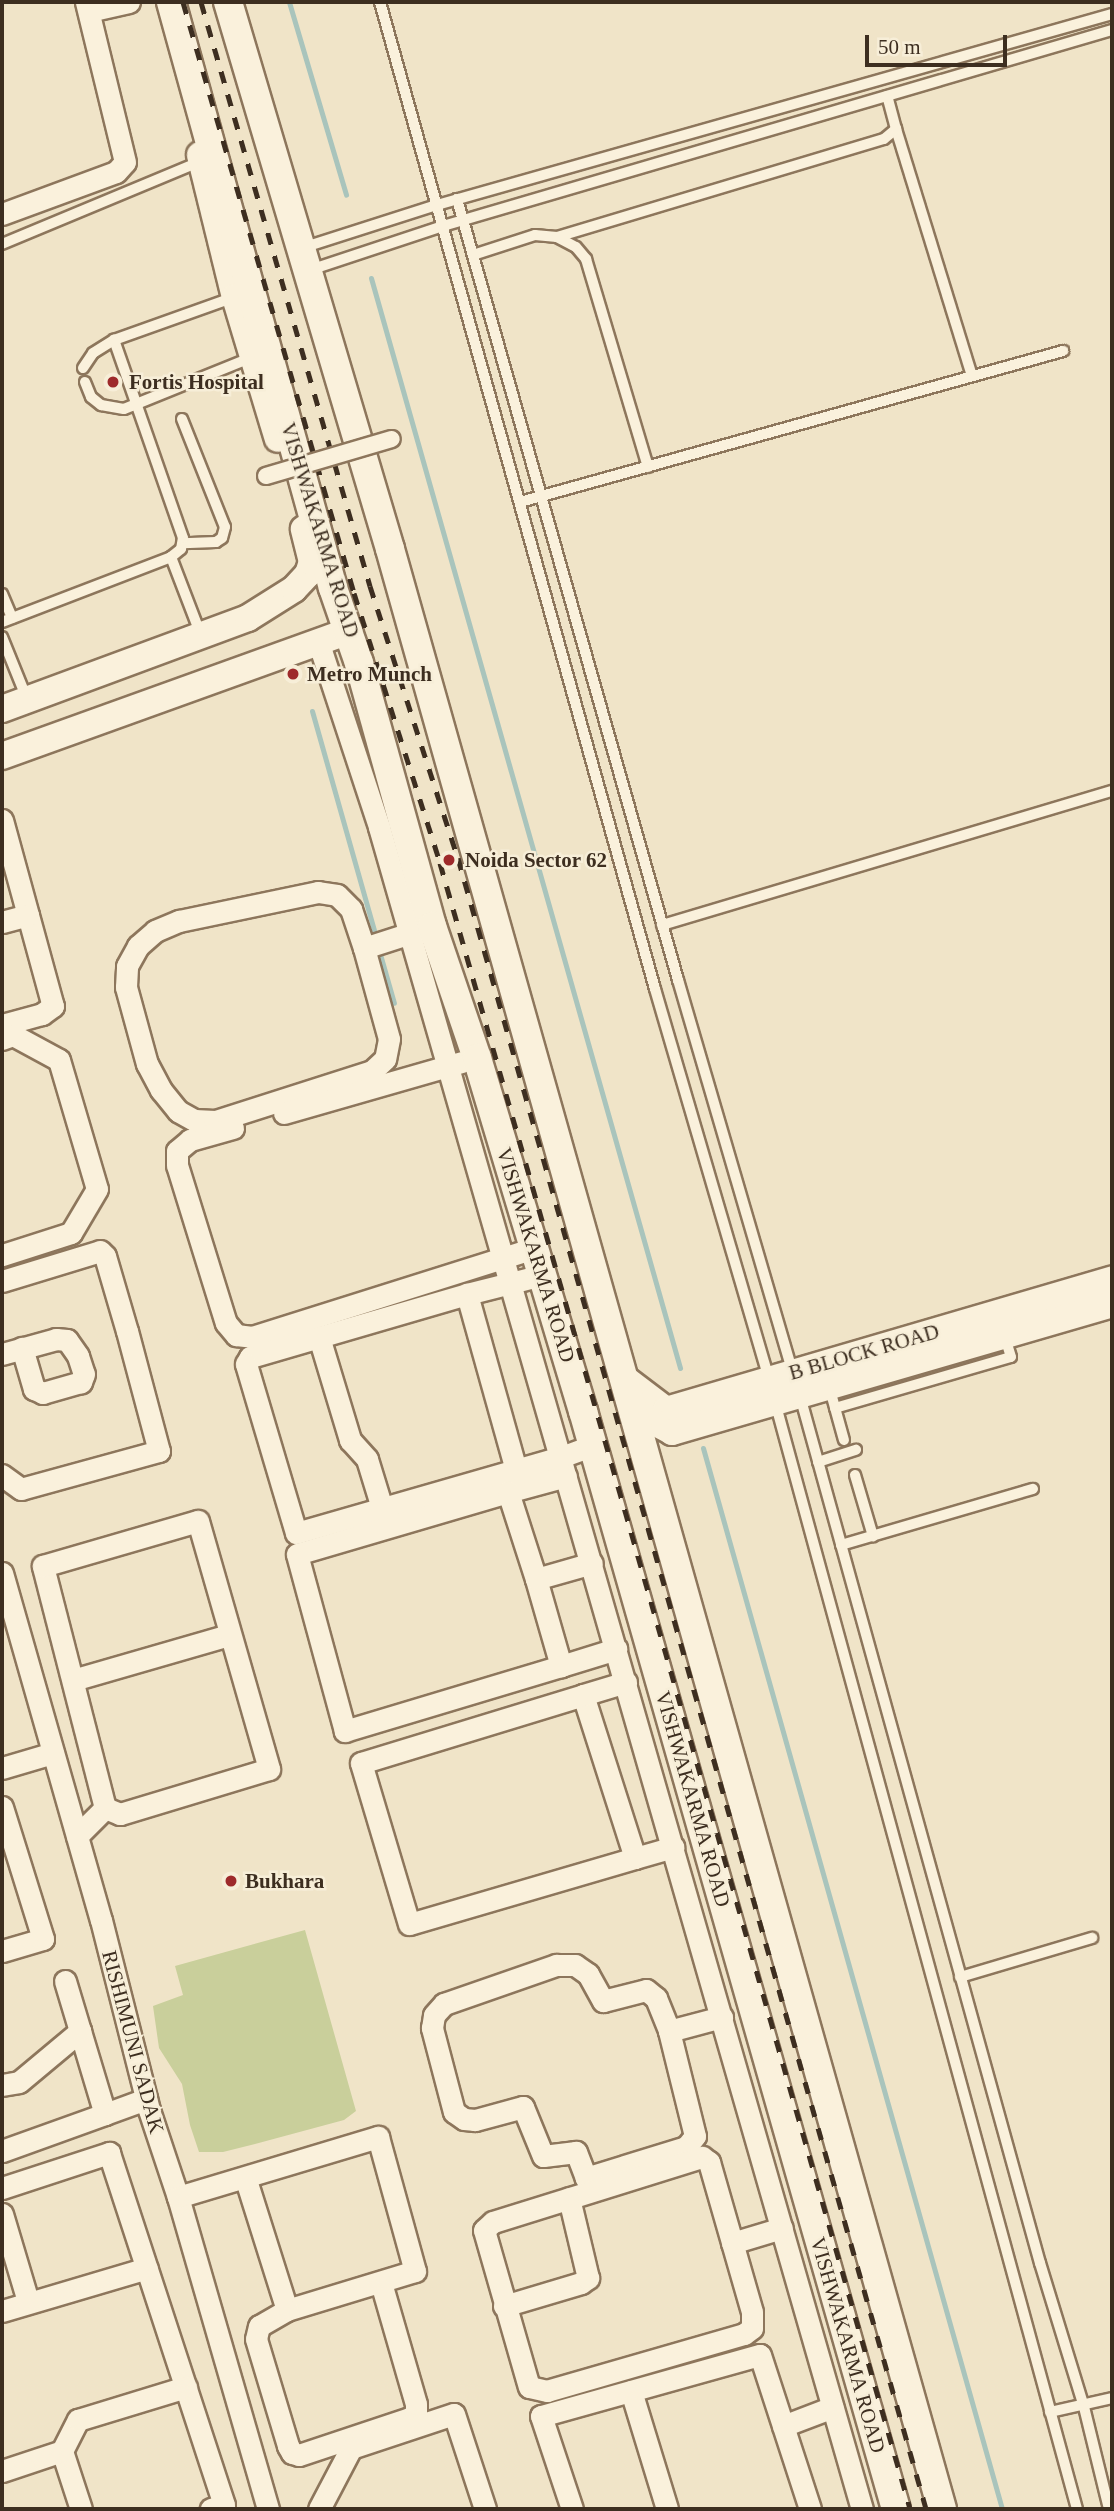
<!DOCTYPE html>
<style>
body{margin:0}
#map{position:relative;width:1114px;height:2511px;overflow:hidden;background:#f0e4c8;font-family:Georgia,serif}
div>[style]{position:absolute}
[style*='--x']{left:calc(var(--x)*1px);top:calc(var(--y)*1px);width:calc(var(--w)*1px);rotate:calc(var(--a)*1deg)}
.green>*{inset:0;background:#c9cf9b}
.stream>*{height:5px;margin:-2.5px;padding:0 2.5px;transform-origin:2.5px;border-radius:2.5px;background:#a9c4bc}
.roads{filter:drop-shadow(2px 0 #8d765c) drop-shadow(-2px 0 #8d765c) drop-shadow(0 2px #8d765c) drop-shadow(0 -2px #8d765c)}
.service>*{height:10px;margin:-5px;padding:0 5px;transform-origin:5px;border-radius:5px;background:#faf1dc}
.minor>*{height:21px;margin:-10.5px;padding:0 10.5px;transform-origin:10.5px;border-radius:10.5px;background:#faf1dc}
.tertiary>*{height:26px;margin:-13px;padding:0 13px;transform-origin:13px;border-radius:13px;background:#faf1dc}
.secondary>*{height:28px;margin:-14px;padding:0 14px;transform-origin:14px;border-radius:14px;background:#faf1dc}
.rail>*{height:5px;margin-top:-2.5px;transform-origin:0;background:repeating-linear-gradient(90deg,#3d2e20 0 12px,transparent 0 24px)}
.bridges{filter:drop-shadow(2px 0 #8d765c) drop-shadow(-2px 0 #8d765c) drop-shadow(0 2px #8d765c) drop-shadow(0 -2px #8d765c)}
.pedestrian-bridge>*{height:16px;margin:-8px;padding:0 8px;transform-origin:8px;border-radius:8px;background:#faf1dc}
.dots>*{width:19px;height:19px;translate:-50% -50%;box-sizing:border-box;border:4px solid #f7eed8;border-radius:50%}
span{translate:-50% -50%;white-space:nowrap;text-align:center;line-height:1.15;-webkit-text-stroke:5px #f7eed8;paint-order:stroke}
.poi-label{font-size:21px;color:#3d2e20;font-weight:700}
.left{translate:0 -50%;text-align:left}
.street-label{font-size:21px;color:#3d2e20}
.frame{position:absolute;inset:0;border:4px solid #3d2e20;pointer-events:none}
.scale{position:absolute;left:865px;top:35px;width:142px;height:32px;box-sizing:border-box;border:4px solid #3d2e20;border-top:0;padding-left:9px;font-size:21px;line-height:24px;white-space:nowrap;color:#3d2e20;-webkit-text-stroke:5px #f7eed8;paint-order:stroke}
</style>
<div id="map">
<div class="green">
<div style="clip-path:polygon(305px 1930px,356px 2111px,344px 2120px,255px 2144px,223px 2152px,199px 2152px,190px 2125px,182px 2084px,159px 2048px,153px 2006px,183px 1995px,175px 1966px)"></div>
</div>
<div class="stream">
<div style="--x:289;--y:2;--w:201;--a:73.5"></div>
<div style="--x:371;--y:278;--w:1133;--a:74.17"></div>
<div style="--x:312;--y:711;--w:235;--a:74.2"></div>
<div style="--x:378;--y:947;--w:58;--a:74.1"></div>
<div style="--x:703;--y:1448;--w:1102;--a:74.26"></div>
</div>
<div class="roads">
<div class="service">
<div style="--x:380;--y:2;--w:1025;--a:74.43"></div>
<div style="--x:655;--y:989;--w:407;--a:73.7"></div>
<div style="--x:896;--y:129;--w:258;--a:72.9"></div>
<div style="--x:457;--y:199;--w:812;--a:74.2"></div>
<div style="--x:678;--y:980;--w:410;--a:73.7"></div>
<div style="--x:557;--y:237;--w:341;--a:-16.7"></div>
<div style="--x:884;--y:139;--w:16;--a:-40"></div>
<div style="--x:896;--y:129;--w:34;--a:-105"></div>
<div style="--x:2;--y:244;--w:216;--a:-22.6"></div>
<div style="--x:302;--y:248;--w:142;--a:-17.7"></div>
<div style="--x:437;--y:205;--w:702;--a:-15.8"></div>
<div style="--x:473;--y:255;--w:65;--a:-17.9"></div>
<div style="--x:535;--y:235;--w:22;--a:5"></div>
<div style="--x:557;--y:237;--w:21;--a:28"></div>
<div style="--x:576;--y:247;--w:16;--a:50"></div>
<div style="--x:586;--y:259;--w:217;--a:73.4"></div>
<div style="--x:310;--y:270;--w:140;--a:-18.3"></div>
<div style="--x:443;--y:226;--w:697;--a:-16.33"></div>
<div style="--x:83;--y:368;--w:18;--a:-56"></div>
<div style="--x:93;--y:353;--w:25;--a:-32"></div>
<div style="--x:114;--y:340;--w:128;--a:-19.6"></div>
<div style="--x:85;--y:382;--w:16;--a:68"></div>
<div style="--x:91;--y:397;--w:13;--a:39"></div>
<div style="--x:101;--y:405;--w:23;--a:10"></div>
<div style="--x:124;--y:409;--w:139;--a:-22"></div>
<div style="--x:182;--y:419;--w:116;--a:68.3"></div>
<div style="--x:225;--y:527;--w:11;--a:105"></div>
<div style="--x:222;--y:538;--w:7;--a:146"></div>
<div style="--x:216;--y:542;--w:33;--a:178"></div>
<div style="--x:520;--y:502;--w:564;--a:-15.54"></div>
<div style="--x:171;--y:557;--w:84;--a:69"></div>
<div style="--x:2;--y:594;--w:26;--a:67"></div>
<div style="--x:2;--y:622;--w:181;--a:-21"></div>
<div style="--x:171;--y:557;--w:13;--a:-39"></div>
<div style="--x:181;--y:549;--w:11;--a:-80"></div>
<div style="--x:183;--y:538;--w:210;--a:-109.2"></div>
<div style="--x:2;--y:637;--w:67;--a:68"></div>
<div style="--x:662;--y:925;--w:470;--a:-16.6"></div>
<div style="--x:829;--y:1386;--w:56;--a:74.5"></div>
<div style="--x:800;--y:1396;--w:900;--a:74.53"></div>
<div style="--x:1040;--y:2263;--w:151;--a:73"></div>
<div style="--x:1084;--y:2407;--w:105;--a:76.2"></div>
<div style="--x:775;--y:1402;--w:1147;--a:74.74"></div>
<div style="--x:835;--y:1408;--w:183;--a:-16.2"></div>
<div style="--x:1011;--y:1357;--w:21;--a:-107"></div>
<div style="--x:818;--y:1462;--w:40;--a:-18"></div>
<div style="--x:855;--y:1475;--w:64;--a:73.6"></div>
<div style="--x:841;--y:1545;--w:200;--a:-16.3"></div>
<div style="--x:960;--y:1977;--w:138;--a:-16.5"></div>
<div style="--x:1050;--y:2412;--w:64;--a:-12.7"></div>
</div>
<div class="minor">
<div style="--x:89;--y:11;--w:41;--a:-12.7"></div>
<div style="--x:2;--y:214;--w:121;--a:-20.2"></div>
<div style="--x:116;--y:172;--w:13;--a:-48"></div>
<div style="--x:125;--y:162;--w:165;--a:-103.7"></div>
<div style="--x:318;--y:641;--w:196;--a:71.8"></div>
<div style="--x:379;--y:827;--w:1750;--a:73.98"></div>
<div style="--x:2;--y:820;--w:193;--a:74.7"></div>
<div style="--x:53;--y:1006;--w:14;--a:144"></div>
<div style="--x:42;--y:1014;--w:41;--a:164.6"></div>
<div style="--x:2;--y:922;--w:27;--a:-15"></div>
<div style="--x:364;--y:948;--w:94;--a:74.6"></div>
<div style="--x:389;--y:1039;--w:20;--a:101"></div>
<div style="--x:385;--y:1059;--w:18;--a:137"></div>
<div style="--x:372;--y:1071;--w:165;--a:162.3"></div>
<div style="--x:215;--y:1121;--w:21;--a:-177"></div>
<div style="--x:194;--y:1120;--w:18;--a:-151"></div>
<div style="--x:178;--y:1111;--w:27;--a:-129"></div>
<div style="--x:161;--y:1090;--w:30;--a:-118"></div>
<div style="--x:147;--y:1064;--w:80;--a:-105.3"></div>
<div style="--x:126;--y:987;--w:21;--a:-87"></div>
<div style="--x:127;--y:966;--w:23;--a:-61"></div>
<div style="--x:138;--y:946;--w:23;--a:-41"></div>
<div style="--x:155;--y:931;--w:26;--a:-23"></div>
<div style="--x:179;--y:921;--w:142;--a:-11.8"></div>
<div style="--x:318;--y:892;--w:19;--a:9"></div>
<div style="--x:337;--y:895;--w:20;--a:45"></div>
<div style="--x:351;--y:909;--w:41;--a:71.6"></div>
<div style="--x:364;--y:948;--w:62;--a:-17.9"></div>
<div style="--x:2;--y:1039;--w:12;--a:-20"></div>
<div style="--x:13;--y:1035;--w:52;--a:28.5"></div>
<div style="--x:59;--y:1060;--w:134;--a:73.6"></div>
<div style="--x:97;--y:1189;--w:51;--a:120.6"></div>
<div style="--x:71;--y:1233;--w:72;--a:162.3"></div>
<div style="--x:284;--y:1113;--w:185;--a:-16"></div>
<div style="--x:233;--y:1128;--w:45;--a:164.4"></div>
<div style="--x:190;--y:1140;--w:17;--a:140"></div>
<div style="--x:177;--y:1151;--w:14;--a:90"></div>
<div style="--x:177;--y:1165;--w:165;--a:72.8"></div>
<div style="--x:226;--y:1323;--w:16;--a:50"></div>
<div style="--x:236;--y:1335;--w:16;--a:7"></div>
<div style="--x:252;--y:1337;--w:296;--a:-17.5"></div>
<div style="--x:2;--y:1281;--w:102;--a:-17"></div>
<div style="--x:100;--y:1251;--w:7;--a:45"></div>
<div style="--x:105;--y:1256;--w:78;--a:73.7"></div>
<div style="--x:127;--y:1331;--w:124;--a:75.1"></div>
<div style="--x:159;--y:1451;--w:143;--a:164.6"></div>
<div style="--x:21;--y:1489;--w:24;--a:-144"></div>
<div style="--x:467;--y:1294;--w:77;--a:-14.2"></div>
<div style="--x:319;--y:1337;--w:108;--a:73.2"></div>
<div style="--x:350;--y:1440;--w:25;--a:48"></div>
<div style="--x:367;--y:1459;--w:51;--a:73"></div>
<div style="--x:2;--y:1354;--w:56;--a:-15.5"></div>
<div style="--x:56;--y:1339;--w:11;--a:5"></div>
<div style="--x:67;--y:1340;--w:19;--a:55"></div>
<div style="--x:78;--y:1356;--w:19;--a:72"></div>
<div style="--x:84;--y:1374;--w:9;--a:111"></div>
<div style="--x:81;--y:1382;--w:40;--a:164"></div>
<div style="--x:43;--y:1393;--w:10;--a:-156"></div>
<div style="--x:34;--y:1389;--w:43;--a:-106.3"></div>
<div style="--x:516;--y:1470;--w:183;--a:-105.6"></div>
<div style="--x:467;--y:1294;--w:226;--a:163.8"></div>
<div style="--x:250;--y:1357;--w:8;--a:120"></div>
<div style="--x:246;--y:1364;--w:176;--a:73.5"></div>
<div style="--x:296;--y:1533;--w:276;--a:-16"></div>
<div style="--x:561;--y:1457;--w:33;--a:-20"></div>
<div style="--x:508;--y:1492;--w:60;--a:-15.4"></div>
<div style="--x:2;--y:1573;--w:361;--a:74.1"></div>
<div style="--x:101;--y:1920;--w:196;--a:75.8"></div>
<div style="--x:149;--y:2110;--w:92;--a:71.6"></div>
<div style="--x:178;--y:2197;--w:325;--a:73.9"></div>
<div style="--x:536;--y:1579;--w:91;--a:74"></div>
<div style="--x:561;--y:1666;--w:226;--a:163.3"></div>
<div style="--x:345;--y:1731;--w:183;--a:-105.2"></div>
<div style="--x:297;--y:1554;--w:220;--a:-16.4"></div>
<div style="--x:508;--y:1492;--w:91;--a:72.2"></div>
<div style="--x:536;--y:1579;--w:58;--a:-15.9"></div>
<div style="--x:561;--y:1666;--w:58;--a:-17.2"></div>
<div style="--x:73;--y:1680;--w:162;--a:-16.1"></div>
<div style="--x:583;--y:1695;--w:171;--a:72.3"></div>
<div style="--x:635;--y:1858;--w:235;--a:163.7"></div>
<div style="--x:409;--y:1924;--w:168;--a:-106.6"></div>
<div style="--x:361;--y:1763;--w:232;--a:-17"></div>
<div style="--x:583;--y:1695;--w:45;--a:-16.8"></div>
<div style="--x:2;--y:1768;--w:53;--a:-16.4"></div>
<div style="--x:2;--y:1807;--w:138;--a:72.7"></div>
<div style="--x:43;--y:1939;--w:43;--a:163.7"></div>
<div style="--x:77;--y:1836;--w:40;--a:-45"></div>
<div style="--x:105;--y:1808;--w:250;--a:-104.4"></div>
<div style="--x:43;--y:1566;--w:161;--a:-16.2"></div>
<div style="--x:198;--y:1521;--w:258;--a:74"></div>
<div style="--x:269;--y:1769;--w:156;--a:163.2"></div>
<div style="--x:120;--y:1814;--w:16;--a:-158"></div>
<div style="--x:635;--y:1858;--w:40;--a:-16"></div>
<div style="--x:65;--y:1981;--w:139;--a:73.3"></div>
<div style="--x:105;--y:2114;--w:44;--a:-20.1"></div>
<div style="--x:669;--y:2031;--w:108;--a:76.1"></div>
<div style="--x:695;--y:2136;--w:14;--a:129"></div>
<div style="--x:686;--y:2147;--w:105;--a:162.8"></div>
<div style="--x:586;--y:2178;--w:28;--a:-111"></div>
<div style="--x:576;--y:2152;--w:33;--a:173"></div>
<div style="--x:543;--y:2156;--w:53;--a:-112.2"></div>
<div style="--x:523;--y:2107;--w:50;--a:164.8"></div>
<div style="--x:475;--y:2120;--w:11;--a:-175"></div>
<div style="--x:464;--y:2119;--w:12;--a:-145"></div>
<div style="--x:454;--y:2112;--w:87;--a:-104.7"></div>
<div style="--x:432;--y:2028;--w:13;--a:-81"></div>
<div style="--x:434;--y:2015;--w:15;--a:-48"></div>
<div style="--x:444;--y:2004;--w:119;--a:-19.2"></div>
<div style="--x:556;--y:1965;--w:19;--a:0"></div>
<div style="--x:575;--y:1965;--w:16;--a:35"></div>
<div style="--x:588;--y:1974;--w:31;--a:61"></div>
<div style="--x:603;--y:2001;--w:44;--a:-14.3"></div>
<div style="--x:646;--y:1990;--w:13;--a:39"></div>
<div style="--x:656;--y:1998;--w:35;--a:68"></div>
<div style="--x:669;--y:2031;--w:55;--a:-14.8"></div>
<div style="--x:2;--y:2085;--w:17;--a:-10"></div>
<div style="--x:19;--y:2082;--w:80;--a:-39.9"></div>
<div style="--x:2;--y:2151;--w:109;--a:-19.8"></div>
<div style="--x:702;--y:2157;--w:9;--a:36"></div>
<div style="--x:709;--y:2162;--w:156;--a:74"></div>
<div style="--x:752;--y:2312;--w:16;--a:90"></div>
<div style="--x:752;--y:2328;--w:10;--a:143"></div>
<div style="--x:744;--y:2334;--w:205;--a:163.9"></div>
<div style="--x:547;--y:2391;--w:18;--a:-167"></div>
<div style="--x:529;--y:2387;--w:163;--a:-106"></div>
<div style="--x:484;--y:2230;--w:12;--a:-42"></div>
<div style="--x:493;--y:2222;--w:219;--a:-17.3"></div>
<div style="--x:2;--y:2188;--w:113;--a:-18.1"></div>
<div style="--x:109;--y:2153;--w:370;--a:71.9"></div>
<div style="--x:224;--y:2505;--w:14;--a:163"></div>
<div style="--x:178;--y:2197;--w:209;--a:-16.7"></div>
<div style="--x:378;--y:2137;--w:139;--a:74.6"></div>
<div style="--x:415;--y:2271;--w:134;--a:163.1"></div>
<div style="--x:287;--y:2310;--w:139;--a:-107.5"></div>
<div style="--x:2;--y:2214;--w:91;--a:73.4"></div>
<div style="--x:732;--y:2243;--w:52;--a:-16.7"></div>
<div style="--x:504;--y:2306;--w:80;--a:-16.6"></div>
<div style="--x:581;--y:2283;--w:9;--a:-36"></div>
<div style="--x:588;--y:2278;--w:82;--a:-103.4"></div>
<div style="--x:287;--y:2310;--w:32;--a:150"></div>
<div style="--x:259;--y:2326;--w:13;--a:103"></div>
<div style="--x:256;--y:2339;--w:112;--a:73.3"></div>
<div style="--x:288;--y:2446;--w:8;--a:60"></div>
<div style="--x:292;--y:2453;--w:7;--a:16"></div>
<div style="--x:299;--y:2455;--w:117;--a:-18.4"></div>
<div style="--x:410;--y:2418;--w:8;--a:-40"></div>
<div style="--x:416;--y:2413;--w:9;--a:-90"></div>
<div style="--x:416;--y:2404;--w:126;--a:-106.1"></div>
<div style="--x:2;--y:2311;--w:151;--a:-16.5"></div>
<div style="--x:631;--y:2391;--w:123;--a:73"></div>
<div style="--x:783;--y:2426;--w:53;--a:-20.8"></div>
<div style="--x:62;--y:2451;--w:61;--a:71.9"></div>
<div style="--x:2;--y:2471;--w:63;--a:-18.4"></div>
<div style="--x:62;--y:2451;--w:35;--a:-63"></div>
<div style="--x:78;--y:2420;--w:113;--a:-17"></div>
<div style="--x:319;--y:2509;--w:69;--a:-62.3"></div>
<div style="--x:351;--y:2448;--w:108;--a:-18.3"></div>
<div style="--x:454;--y:2414;--w:100;--a:71.9"></div>
<div style="--x:572;--y:2509;--w:98;--a:-108.4"></div>
<div style="--x:541;--y:2416;--w:227;--a:-15.6"></div>
<div style="--x:760;--y:2355;--w:162;--a:72"></div>
</div>
<div class="tertiary">
<div style="--x:200;--y:155;--w:146;--a:76.2"></div>
<div style="--x:235;--y:297;--w:148;--a:73.2"></div>
<div style="--x:2;--y:709;--w:262;--a:-20.3"></div>
<div style="--x:248;--y:618;--w:54;--a:-32.2"></div>
<div style="--x:294;--y:589;--w:21;--a:-47"></div>
<div style="--x:308;--y:574;--w:13;--a:-72"></div>
<div style="--x:312;--y:562;--w:34;--a:-104"></div>
<div style="--x:2;--y:756;--w:369;--a:-19.8"></div>
<div style="--x:624;--y:1378;--w:53;--a:37.3"></div>
<div style="--x:666;--y:1410;--w:465;--a:-16.3"></div>
<div style="--x:637;--y:1413;--w:40;--a:28"></div>
<div style="--x:672;--y:1432;--w:458;--a:-16.2"></div>
</div>
<div class="secondary">
<div style="--x:171;--y:2;--w:608;--a:74.55"></div>
<div style="--x:333;--y:588;--w:79;--a:70.9"></div>
<div style="--x:359;--y:663;--w:273;--a:74.5"></div>
<div style="--x:432;--y:926;--w:139;--a:71.2"></div>
<div style="--x:477;--y:1058;--w:369;--a:73.3"></div>
<div style="--x:583;--y:1411;--w:1142;--a:74.09"></div>
<div style="--x:228;--y:2;--w:570;--a:73.5"></div>
<div style="--x:390;--y:549;--w:2036;--a:74.27"></div>
</div>
</div>
<div class="rail">
<div style="--x:183;--y:2;--w:615;--a:73.86"></div>
<div style="--x:354;--y:593;--w:283;--a:72.3"></div>
<div style="--x:440;--y:863;--w:1712;--a:74.06"></div>
<div style="--x:201;--y:2;--w:608;--a:73.86"></div>
<div style="--x:370;--y:586;--w:286;--a:72.1"></div>
<div style="--x:458;--y:858;--w:1716;--a:74.17"></div>
</div>
<div class="bridges">
<div class="pedestrian-bridge">
<div style="--x:266;--y:476;--w:131;--a:-16.4"></div>
</div>
</div>
<div class="dots">
<div style="left:113px;top:382px;background:#9e2a2b"></div>
<div style="left:293px;top:674px;background:#9e2a2b"></div>
<div style="left:449px;top:860px;background:#9e2a2b"></div>
<div style="left:231px;top:1881px;background:#9e2a2b"></div>
</div>
<div class="poi-label">
<span class="left" style="left:129px;top:382px">Fortis Hospital</span>
<span class="left" style="left:307px;top:674px">Metro Munch</span>
<span class="left" style="left:465px;top:860px">Noida Sector 62</span>
<span class="left" style="left:245px;top:1881px">Bukhara</span>
</div>
<div class="street-label">
<span style="left:320px;top:530px;rotate:73deg">VISHWAKARMA ROAD</span>
<span style="left:536px;top:1255px;rotate:73deg">VISHWAKARMA ROAD</span>
<span style="left:864px;top:1352px;rotate:-16deg">B BLOCK ROAD</span>
<span style="left:693px;top:1799px;rotate:74deg">VISHWAKARMA ROAD</span>
<span style="left:133px;top:2042px;rotate:75deg">RISHIMUNI SADAK</span>
<span style="left:848px;top:2345px;rotate:74deg">VISHWAKARMA ROAD</span>
</div>
<div class="frame"></div>
<div class="scale">50 m</div>
</div>
